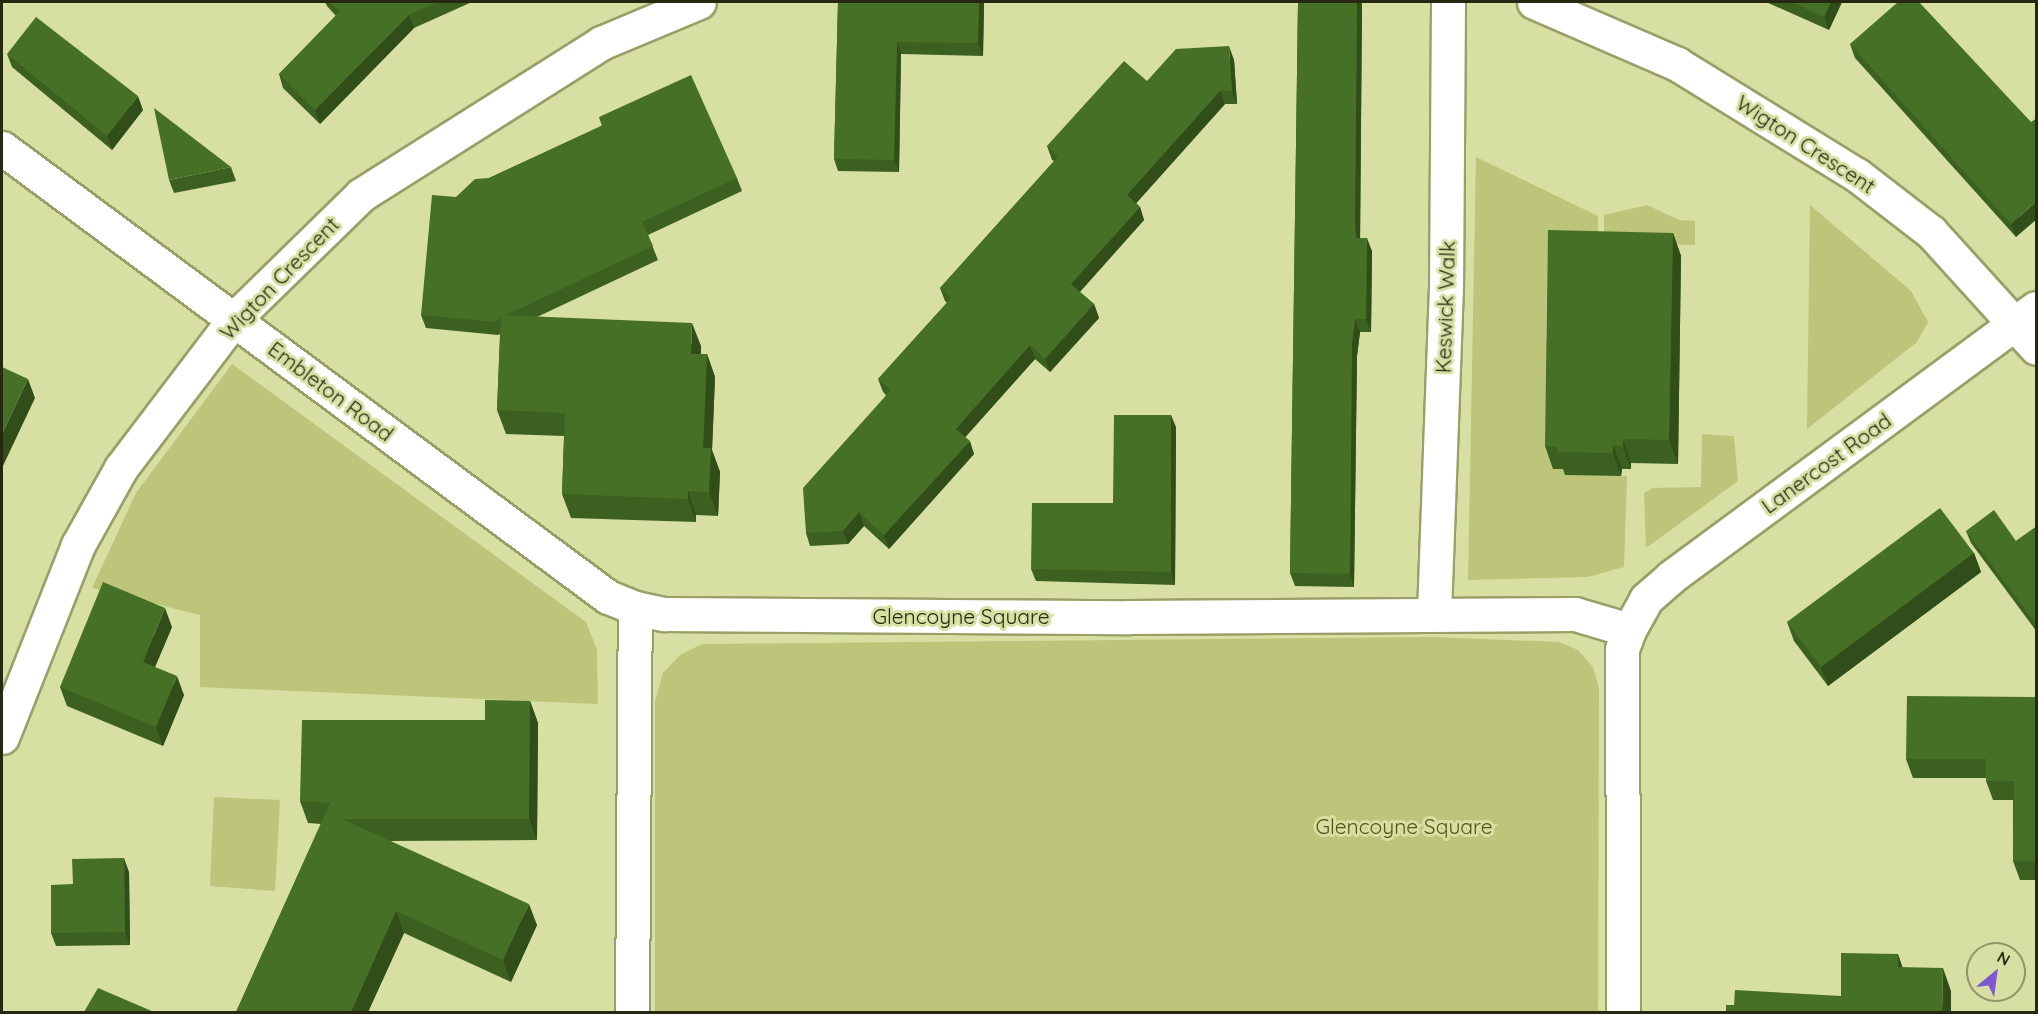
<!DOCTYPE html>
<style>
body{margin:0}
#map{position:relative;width:2038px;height:1014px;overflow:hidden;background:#d7dfa3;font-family:Quicksand,sans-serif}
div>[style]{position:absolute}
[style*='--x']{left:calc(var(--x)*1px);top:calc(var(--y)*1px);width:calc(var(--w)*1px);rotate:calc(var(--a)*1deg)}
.green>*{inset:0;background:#bdc57b}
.roads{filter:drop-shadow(2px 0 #999f66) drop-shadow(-2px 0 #999f66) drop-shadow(0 2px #999f66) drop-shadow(0 -2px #999f66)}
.street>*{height:33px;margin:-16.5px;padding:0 16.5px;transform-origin:16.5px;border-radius:16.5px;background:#fff}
.wall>*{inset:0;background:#3c6020}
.shaded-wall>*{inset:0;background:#314e1a}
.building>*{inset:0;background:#467025}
span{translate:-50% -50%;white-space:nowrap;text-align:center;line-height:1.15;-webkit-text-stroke:6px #d7dfa3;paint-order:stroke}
.street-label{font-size:21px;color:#262811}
.park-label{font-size:21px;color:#515613}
.frame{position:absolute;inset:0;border:3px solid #262811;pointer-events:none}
.north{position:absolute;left:1966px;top:942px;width:60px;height:60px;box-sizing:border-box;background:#d7dfa3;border:2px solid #909669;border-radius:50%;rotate:29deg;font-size:16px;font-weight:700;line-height:24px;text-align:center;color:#262811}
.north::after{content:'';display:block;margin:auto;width:21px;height:27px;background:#7d58d2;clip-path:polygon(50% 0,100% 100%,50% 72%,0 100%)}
</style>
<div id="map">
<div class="green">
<div style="clip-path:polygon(1476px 157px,1598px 216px,1598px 244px,1548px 244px,1546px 338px,1565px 475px,1627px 476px,1624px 567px,1588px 577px,1468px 580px)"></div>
<div style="clip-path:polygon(1647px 205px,1679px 220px,1695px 221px,1695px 245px,1604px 244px,1604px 215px)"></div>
<div style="clip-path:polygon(1810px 205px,1911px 291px,1928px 322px,1917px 342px,1807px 429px)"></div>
<div style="clip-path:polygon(232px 364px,586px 622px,597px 650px,598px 704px,200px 687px,200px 615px,92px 588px,136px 493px)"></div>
<div style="clip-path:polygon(1702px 434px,1734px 436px,1738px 481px,1646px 548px,1644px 493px,1653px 488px,1701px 487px)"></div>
<div style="clip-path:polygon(1434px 637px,1559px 642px,1578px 650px,1593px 667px,1599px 689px,1598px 1012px,655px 1012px,655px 701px,663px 673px,680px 655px,702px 644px)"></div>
<div style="clip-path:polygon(214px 797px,280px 800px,275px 891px,210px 886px)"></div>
</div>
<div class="roads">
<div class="street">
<div style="--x:1534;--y:2;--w:156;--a:23.4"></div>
<div style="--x:1677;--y:64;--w:211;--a:31.7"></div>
<div style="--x:1857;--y:175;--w:93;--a:37.6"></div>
<div style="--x:1931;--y:232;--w:156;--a:47.8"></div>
<div style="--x:2;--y:148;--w:754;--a:36.54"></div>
<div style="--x:608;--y:597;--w:29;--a:22"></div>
<div style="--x:1434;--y:613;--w:323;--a:-87.9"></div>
<div style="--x:1446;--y:290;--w:288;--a:-89.6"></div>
<div style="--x:1629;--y:630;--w:35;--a:-61"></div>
<div style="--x:1646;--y:599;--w:33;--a:-41"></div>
<div style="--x:1671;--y:577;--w:453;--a:-36.4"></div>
<div style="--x:2;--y:737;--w:206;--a:-68.4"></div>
<div style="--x:78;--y:545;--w:88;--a:-60.8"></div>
<div style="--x:121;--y:468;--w:187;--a:-52.8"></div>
<div style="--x:234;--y:319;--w:177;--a:-44.3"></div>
<div style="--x:361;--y:195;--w:284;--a:-32.3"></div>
<div style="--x:601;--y:43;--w:106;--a:-22.7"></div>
<div style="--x:632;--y:1012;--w:404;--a:-89.6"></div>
<div style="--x:635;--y:608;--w:30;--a:12"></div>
<div style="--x:664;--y:614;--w:465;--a:0.4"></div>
<div style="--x:1129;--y:617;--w:446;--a:-0.4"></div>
<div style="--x:1575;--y:614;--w:56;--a:16.5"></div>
<div style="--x:1629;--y:630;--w:20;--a:110"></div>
<div style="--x:1622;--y:649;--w:363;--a:89.8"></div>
</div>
</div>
<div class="wall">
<div style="clip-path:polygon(325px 2px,472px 2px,414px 28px,320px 124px,283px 88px,279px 74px,336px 16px,327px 6px)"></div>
<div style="clip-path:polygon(838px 2px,984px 2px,983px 56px,901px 54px,899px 172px,838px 171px,834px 159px)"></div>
<div style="clip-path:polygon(1298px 2px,1362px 2px,1360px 238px,1372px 251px,1371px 332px,1360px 332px,1357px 356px,1354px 587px,1295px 586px,1290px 573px)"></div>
<div style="clip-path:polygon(1766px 2px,1842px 2px,1829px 30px)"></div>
<div style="clip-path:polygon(1850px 44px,2031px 122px,2016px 237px,1855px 58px)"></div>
<div style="clip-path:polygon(7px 54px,143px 110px,112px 150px,12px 67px)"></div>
<div style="clip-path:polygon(1234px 60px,1237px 104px,1225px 104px,1136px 203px,1140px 207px,1144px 220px,1080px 292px,1094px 304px,1099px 318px,1050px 372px,1035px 359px,965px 437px,974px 454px,889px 549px,864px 526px,848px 544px,810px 546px,806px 533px,886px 395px,883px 392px,878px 379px,947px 303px,945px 301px,940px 288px,1054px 161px,1052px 160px,1047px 146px,1147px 81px)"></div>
<div style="clip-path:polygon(599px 117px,737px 178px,742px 191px,648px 235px,658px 260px,537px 317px,701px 346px,701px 354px,707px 354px,715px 377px,712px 450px,720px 472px,718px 516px,696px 515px,696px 522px,571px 518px,562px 494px,564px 436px,506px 434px,497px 410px,500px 334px,498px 335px,426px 328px,421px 315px,456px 197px,489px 178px,602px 126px)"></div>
<div style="clip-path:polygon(231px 167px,236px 181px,174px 193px,169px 180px)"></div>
<div style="clip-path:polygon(1673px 233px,1681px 256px,1678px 464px,1631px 463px,1631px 469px,1622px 469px,1621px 476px,1565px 475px,1563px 469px,1553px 469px,1545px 446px)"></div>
<div style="clip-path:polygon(1176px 427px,1175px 585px,1036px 581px,1031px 569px,1113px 503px)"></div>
<div style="clip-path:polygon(2037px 526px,2037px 632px,1971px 543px,1966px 531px,2016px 541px)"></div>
<div style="clip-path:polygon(1974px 553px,1981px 572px,1828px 686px,1794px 641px,1787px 622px)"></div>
<div style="clip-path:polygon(172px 627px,155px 667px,184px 695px,163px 746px,67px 706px,60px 687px)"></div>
<div style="clip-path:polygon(2037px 697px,2037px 880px,2020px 880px,2013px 861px,2013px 800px,1993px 800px,1986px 781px,1986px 778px,1913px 778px,1906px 759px)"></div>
<div style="clip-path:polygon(530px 701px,538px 723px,537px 840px,390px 841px,537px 925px,511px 982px,404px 933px,368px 1012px,236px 1012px,321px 824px,308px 823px,300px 801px)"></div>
<div style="clip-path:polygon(129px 872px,130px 945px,56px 946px,51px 933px,73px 884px)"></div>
</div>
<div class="shaded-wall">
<div style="clip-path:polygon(979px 2px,984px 2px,983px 56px,978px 43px)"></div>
<div style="clip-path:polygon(1357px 2px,1362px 2px,1360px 252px,1356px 238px,1355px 220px)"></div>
<div style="clip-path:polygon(1831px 2px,1842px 2px,1829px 30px,1824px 17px)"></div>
<div style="clip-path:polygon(409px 15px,414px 28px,320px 124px,315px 110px)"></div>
<div style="clip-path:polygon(897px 42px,901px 54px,899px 172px,894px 160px)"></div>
<div style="clip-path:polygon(1229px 46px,1234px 60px,1237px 104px,1232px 91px)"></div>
<div style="clip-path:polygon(1220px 91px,1225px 104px,1132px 208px,1127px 195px)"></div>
<div style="clip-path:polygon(138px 96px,143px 110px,112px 150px,107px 136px)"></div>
<div style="clip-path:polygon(2037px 201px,2037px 219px,2016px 237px,2011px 224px)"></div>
<div style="clip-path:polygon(1140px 207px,1144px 220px,1075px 297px,1071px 284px)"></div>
<div style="clip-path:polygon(1673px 233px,1681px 256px,1678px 464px,1669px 440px)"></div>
<div style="clip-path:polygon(1367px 238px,1372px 251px,1371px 332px,1366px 319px)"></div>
<div style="clip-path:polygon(1094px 304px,1099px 318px,1050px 372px,1045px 359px)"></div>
<div style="clip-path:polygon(1355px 319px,1360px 332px,1357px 356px,1354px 587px,1350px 574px,1352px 343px)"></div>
<div style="clip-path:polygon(692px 323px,701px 346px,700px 377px,691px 354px)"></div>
<div style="clip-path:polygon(1030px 345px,1035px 359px,961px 442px,956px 429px)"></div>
<div style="clip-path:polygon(707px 354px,715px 377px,712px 450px,720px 472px,718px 516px,709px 492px,703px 448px)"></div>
<div style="clip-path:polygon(28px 379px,35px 398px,2px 468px,2px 434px)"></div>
<div style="clip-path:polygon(1171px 415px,1176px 427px,1175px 585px,1171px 572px)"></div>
<div style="clip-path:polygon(1623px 439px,1631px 463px,1631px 469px,1623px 446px)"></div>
<div style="clip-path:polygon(970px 441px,974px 454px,889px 549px,884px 535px)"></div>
<div style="clip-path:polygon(1613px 445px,1622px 469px,1621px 476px,1613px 453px)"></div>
<div style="clip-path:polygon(688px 491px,696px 515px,696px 522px,688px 499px)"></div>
<div style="clip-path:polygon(859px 512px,864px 526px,848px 544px,843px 531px)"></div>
<div style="clip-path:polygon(1974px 553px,1981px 572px,1828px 686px,1821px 667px)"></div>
<div style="clip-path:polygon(165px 608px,172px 627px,149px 681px,143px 662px)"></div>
<div style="clip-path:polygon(177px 676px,184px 695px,163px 746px,156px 727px)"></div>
<div style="clip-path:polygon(530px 701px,538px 723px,537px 840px,529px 819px)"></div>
<div style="clip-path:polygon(124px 858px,129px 872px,130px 945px,125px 932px)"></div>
<div style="clip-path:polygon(529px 904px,537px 925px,511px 982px,503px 960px)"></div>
<div style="clip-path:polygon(396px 911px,404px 933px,368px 1012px,351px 1012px)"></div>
<div style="clip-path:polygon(1898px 954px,1906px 977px,1898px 967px)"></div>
<div style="clip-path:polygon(1943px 968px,1951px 991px,1951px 1012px,1942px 1012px)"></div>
</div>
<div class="building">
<div style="clip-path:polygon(330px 2px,438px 2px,409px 15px,315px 110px,279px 74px,340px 11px)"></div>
<div style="clip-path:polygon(838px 2px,979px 2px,978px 43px,897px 42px,894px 160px,834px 159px)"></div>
<div style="clip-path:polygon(1298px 2px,1357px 2px,1355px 220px,1356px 238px,1367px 238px,1366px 319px,1355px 319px,1352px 343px,1350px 574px,1290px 573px)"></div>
<div style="clip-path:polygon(1791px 2px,1831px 2px,1824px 17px)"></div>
<div style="clip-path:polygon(1898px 2px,1919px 2px,2031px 122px,2037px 118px,2037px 201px,2011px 224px,1850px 44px)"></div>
<div style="clip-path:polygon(36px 17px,138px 96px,107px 136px,7px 54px)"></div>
<div style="clip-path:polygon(1229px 46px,1232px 91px,1220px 91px,1127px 195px,1140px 207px,1071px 284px,1094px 304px,1045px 359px,1030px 345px,956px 429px,970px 441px,884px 535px,859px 512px,843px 531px,806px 533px,803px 488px,891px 390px,878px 379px,951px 298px,940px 288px,1058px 157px,1047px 146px,1124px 61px,1147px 81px,1176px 49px)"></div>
<div style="clip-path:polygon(691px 75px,737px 178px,642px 222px,653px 246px,506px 315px,501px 315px,501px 318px,493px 322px,421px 315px,432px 195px,456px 197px,475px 179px,489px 178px,603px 125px,599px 117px)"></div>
<div style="clip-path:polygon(154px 108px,231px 167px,169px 180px)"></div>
<div style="clip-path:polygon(1548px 230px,1673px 233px,1669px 440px,1623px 439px,1623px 446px,1613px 445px,1613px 453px,1557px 452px,1557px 446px,1545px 446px)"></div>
<div style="clip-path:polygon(501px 315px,692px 323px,691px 354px,707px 354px,703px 448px,711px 448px,709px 492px,688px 491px,688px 499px,562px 494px,565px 413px,497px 410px)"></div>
<div style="clip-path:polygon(2px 367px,28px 379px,2px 434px)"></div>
<div style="clip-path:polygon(1114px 415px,1171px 415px,1171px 572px,1031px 569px,1032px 503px,1113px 503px)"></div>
<div style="clip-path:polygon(1940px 508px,1974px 553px,1821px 667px,1787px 622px)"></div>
<div style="clip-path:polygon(1994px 510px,2016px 541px,2037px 526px,2037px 625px,1966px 531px)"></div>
<div style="clip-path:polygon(103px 582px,165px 608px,143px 662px,177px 676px,156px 727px,60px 687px)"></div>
<div style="clip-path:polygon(1907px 696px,2037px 697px,2037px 861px,2013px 861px,2014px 781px,1986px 781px,1986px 759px,1906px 759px)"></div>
<div style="clip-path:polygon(485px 700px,530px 701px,529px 819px,342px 819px,529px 904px,503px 960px,396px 911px,351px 1012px,236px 1012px,330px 803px,300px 801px,302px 720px,485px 720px)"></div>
<div style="clip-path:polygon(124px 858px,125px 932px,51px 933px,51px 885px,73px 884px,72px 859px)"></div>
<div style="clip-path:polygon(1841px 953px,1898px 954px,1898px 967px,1943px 968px,1942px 1012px,1726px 1012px,1726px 1005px,1734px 1005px,1735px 990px,1841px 996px)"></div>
<div style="clip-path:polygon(98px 988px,154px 1012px,84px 1012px)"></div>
</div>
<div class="street-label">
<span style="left:1806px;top:144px;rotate:33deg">Wigton Crescent</span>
<span style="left:279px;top:278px;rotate:-46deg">Wigton Crescent</span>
<span style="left:1445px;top:307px;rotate:-88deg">Keswick Walk</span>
<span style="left:331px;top:391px;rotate:37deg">Embleton Road</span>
<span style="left:1826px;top:463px;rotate:-36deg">Lanercost Road</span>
<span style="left:961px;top:616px">Glencoyne Square</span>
</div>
<div class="park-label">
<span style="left:1404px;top:826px">Glencoyne Square</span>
</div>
<div class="frame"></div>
<div class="north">N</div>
</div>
